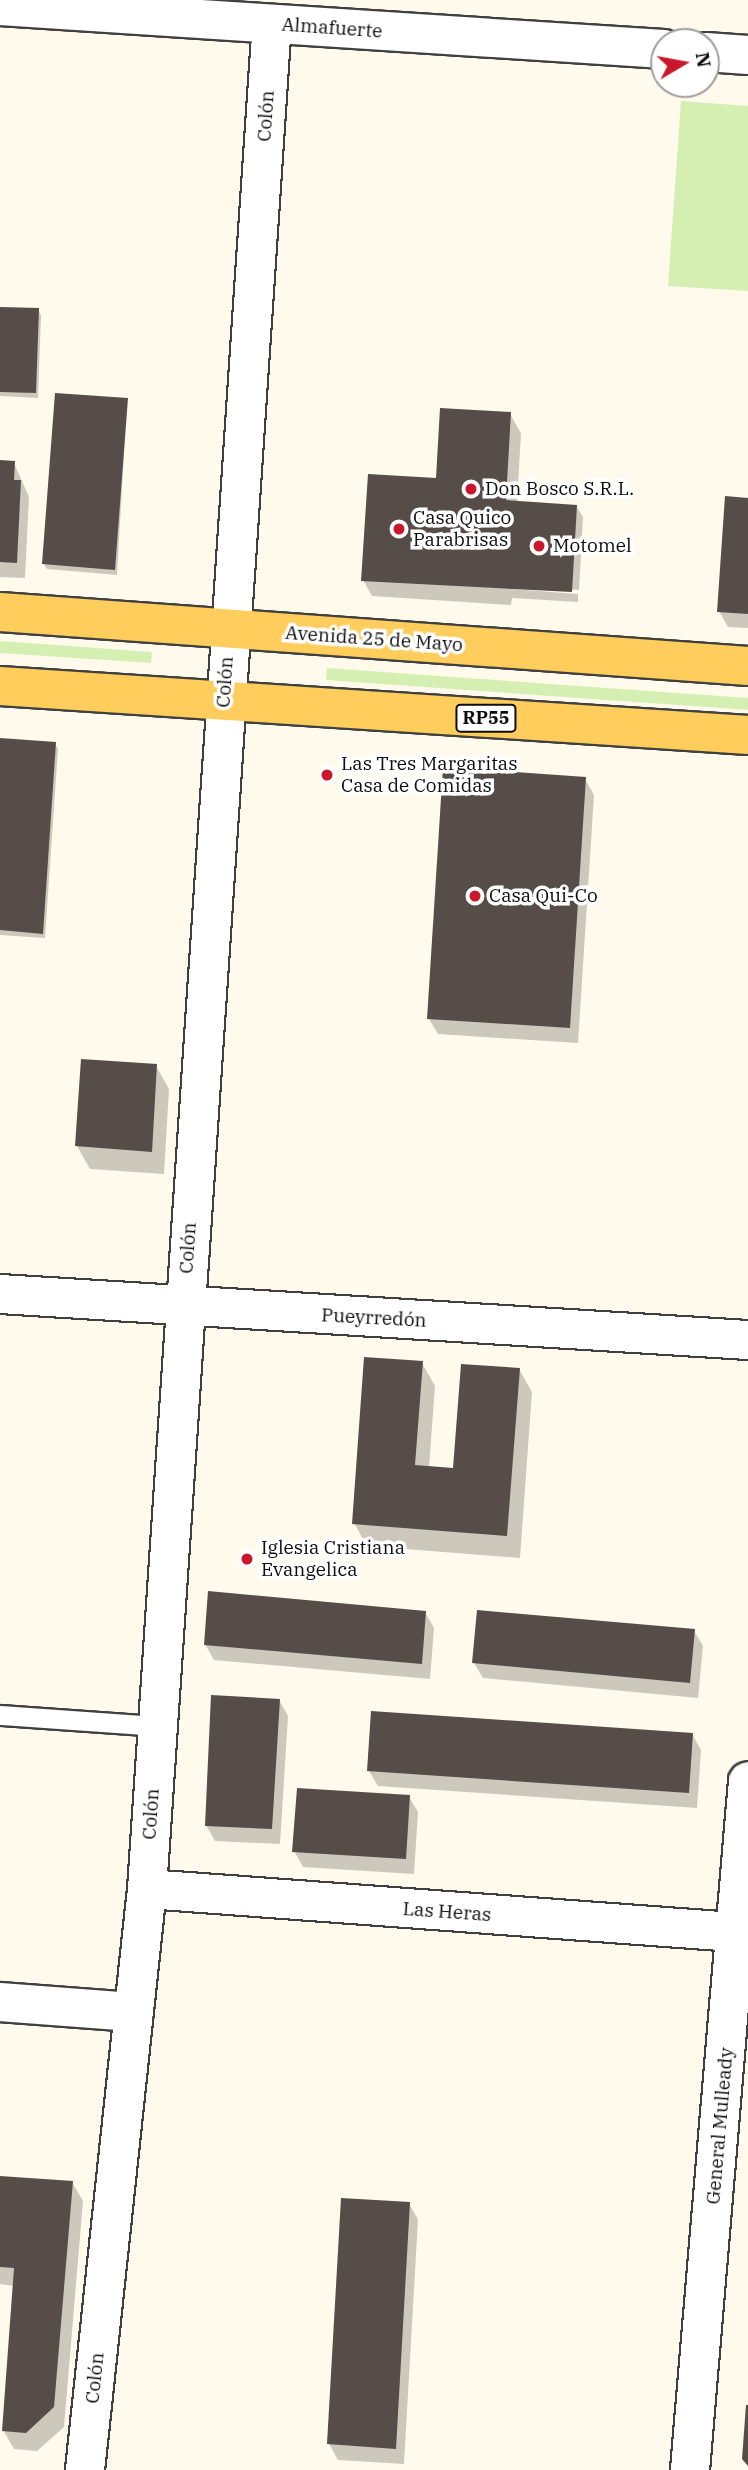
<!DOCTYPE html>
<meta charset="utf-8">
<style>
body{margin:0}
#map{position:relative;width:748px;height:2470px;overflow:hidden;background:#fffaec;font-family:"IBM Plex Serif",serif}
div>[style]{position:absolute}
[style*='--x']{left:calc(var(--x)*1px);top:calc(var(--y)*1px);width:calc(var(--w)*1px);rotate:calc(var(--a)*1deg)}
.green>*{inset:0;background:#d5eeb2}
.shadow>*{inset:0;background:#0003}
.building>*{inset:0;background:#564d48}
.roads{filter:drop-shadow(2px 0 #404040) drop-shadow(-2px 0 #404040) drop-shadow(0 2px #404040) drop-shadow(0 -2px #404040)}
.service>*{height:19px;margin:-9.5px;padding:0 9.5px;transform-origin:9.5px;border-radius:9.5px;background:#fff}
.minor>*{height:38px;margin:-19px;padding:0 19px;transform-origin:19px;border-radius:19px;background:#fff}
.primary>*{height:38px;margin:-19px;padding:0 19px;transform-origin:19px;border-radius:19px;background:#ffcd5c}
.dots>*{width:19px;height:19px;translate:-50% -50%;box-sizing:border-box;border:4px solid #fff;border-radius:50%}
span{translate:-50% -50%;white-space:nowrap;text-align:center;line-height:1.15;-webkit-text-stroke:7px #fff;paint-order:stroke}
.shield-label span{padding:2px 5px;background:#fff;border:2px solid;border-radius:5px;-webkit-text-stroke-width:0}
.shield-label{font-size:18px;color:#0d0d0d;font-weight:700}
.street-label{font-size:19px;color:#0d0d0d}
.poi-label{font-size:19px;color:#0d0d0d}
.left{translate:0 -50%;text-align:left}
.north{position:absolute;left:650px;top:28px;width:70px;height:70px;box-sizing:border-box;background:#fff;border:2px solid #9e9e9e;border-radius:50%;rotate:80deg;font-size:19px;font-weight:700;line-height:28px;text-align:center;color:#0d0d0d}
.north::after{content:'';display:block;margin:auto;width:24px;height:32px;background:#cb172b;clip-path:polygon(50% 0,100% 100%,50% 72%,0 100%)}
</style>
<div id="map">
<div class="green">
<div style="clip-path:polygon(681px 101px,748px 106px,748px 291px,668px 286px)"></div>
<div style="clip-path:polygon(0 641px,152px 652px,151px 663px,0 653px)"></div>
<div style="clip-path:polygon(327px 668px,748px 698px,748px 710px,326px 680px)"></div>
</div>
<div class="shadow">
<div style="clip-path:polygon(0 308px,38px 310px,41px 315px,38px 398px,0 396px)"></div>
<div style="clip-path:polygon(127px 400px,117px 575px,47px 569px,44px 564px)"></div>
<div style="clip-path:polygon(510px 414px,521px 433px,517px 503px,576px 506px,583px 517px,579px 590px,512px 586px,512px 589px,578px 594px,578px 602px,512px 598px,511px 605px,372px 596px,363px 580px,437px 480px)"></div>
<div style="clip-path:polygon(0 462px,14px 463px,29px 497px,25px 578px,0 577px)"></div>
<div style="clip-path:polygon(748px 499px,748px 628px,728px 627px,719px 611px)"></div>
<div style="clip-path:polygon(0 740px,55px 744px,58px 749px,45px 938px,0 935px)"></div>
<div style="clip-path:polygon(585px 779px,594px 795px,578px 1043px,438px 1034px,429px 1019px)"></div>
<div style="clip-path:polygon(156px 1066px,169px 1089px,164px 1174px,90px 1169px,77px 1146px)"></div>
<div style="clip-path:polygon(422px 1363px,435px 1386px,429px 1468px,454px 1469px,519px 1369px,532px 1392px,520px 1558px,367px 1546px,354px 1523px)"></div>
<div style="clip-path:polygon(425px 1612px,434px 1628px,430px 1679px,214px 1660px,205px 1644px)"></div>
<div style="clip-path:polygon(694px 1631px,703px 1646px,698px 1698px,483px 1678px,474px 1663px)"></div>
<div style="clip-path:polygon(279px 1700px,288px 1716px,280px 1844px,215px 1841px,206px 1825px)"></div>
<div style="clip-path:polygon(692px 1734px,701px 1750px,697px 1808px,378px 1786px,369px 1771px)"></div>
<div style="clip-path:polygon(409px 1797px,418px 1812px,414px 1874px,303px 1867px,294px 1851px)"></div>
<div style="clip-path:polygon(0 2178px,72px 2182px,83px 2201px,64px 2427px,37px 2451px,14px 2449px,3px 2430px,14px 2286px,0 2284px)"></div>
<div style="clip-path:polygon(409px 2204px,418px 2219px,404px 2464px,338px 2460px,329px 2444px)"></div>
</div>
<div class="building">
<div style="clip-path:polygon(0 307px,39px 308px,36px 393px,0 392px)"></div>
<div style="clip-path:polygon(55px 393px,128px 398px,115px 570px,42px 564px)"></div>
<div style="clip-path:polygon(440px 408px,511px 412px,506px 500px,577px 505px,572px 592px,361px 581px,368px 474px,436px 478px)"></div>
<div style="clip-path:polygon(0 460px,15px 461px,14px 480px,21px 480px,17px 563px,0 562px)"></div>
<div style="clip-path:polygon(725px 496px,748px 498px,748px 614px,717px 612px)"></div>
<div style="clip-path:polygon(0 738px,56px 742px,43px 934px,0 930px)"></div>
<div style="clip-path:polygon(443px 767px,586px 777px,570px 1028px,427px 1019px)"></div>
<div style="clip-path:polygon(81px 1059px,157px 1064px,152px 1152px,75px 1146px)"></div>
<div style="clip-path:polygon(364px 1357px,423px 1361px,415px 1465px,453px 1468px,461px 1364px,520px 1368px,507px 1536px,352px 1524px)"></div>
<div style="clip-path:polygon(208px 1591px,426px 1611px,422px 1664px,204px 1645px)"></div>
<div style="clip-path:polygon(477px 1610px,695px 1629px,690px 1683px,472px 1663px)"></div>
<div style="clip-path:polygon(211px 1695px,280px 1699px,272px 1829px,205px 1826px)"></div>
<div style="clip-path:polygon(371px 1711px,693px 1733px,689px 1793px,367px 1771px)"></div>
<div style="clip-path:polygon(297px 1788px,410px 1795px,406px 1859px,292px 1852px)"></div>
<div style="clip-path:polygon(0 2176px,73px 2181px,54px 2407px,26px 2433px,2px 2431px,14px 2268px,0 2267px)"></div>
<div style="clip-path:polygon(341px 2198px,410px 2202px,396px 2449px,327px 2444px)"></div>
<div style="clip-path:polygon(746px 2405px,748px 2405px,748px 2466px,742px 2459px)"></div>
</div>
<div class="roads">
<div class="service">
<div style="--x:0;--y:1715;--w:157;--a:4"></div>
</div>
<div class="minor">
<div style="--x:0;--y:6;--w:665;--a:3.71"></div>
<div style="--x:706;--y:52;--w:42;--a:4.1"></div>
<div style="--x:0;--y:1294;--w:749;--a:3.52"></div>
<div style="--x:147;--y:1889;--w:603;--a:4.19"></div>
<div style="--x:0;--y:2002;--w:134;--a:4.3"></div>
<div style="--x:85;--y:2470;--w:584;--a:-83.91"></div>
<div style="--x:147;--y:1889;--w:1869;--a:-86.17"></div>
<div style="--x:690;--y:2470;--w:691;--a:-85.19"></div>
</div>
<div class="primary">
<div style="--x:0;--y:612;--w:750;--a:4.13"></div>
<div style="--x:0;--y:686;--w:750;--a:3.75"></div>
</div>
</div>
<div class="dots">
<div style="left:471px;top:489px;background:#cb172b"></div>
<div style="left:399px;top:529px;background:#cb172b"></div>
<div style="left:539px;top:546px;background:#cb172b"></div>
<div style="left:327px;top:775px;background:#cb172b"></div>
<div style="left:475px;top:896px;background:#cb172b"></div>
<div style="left:247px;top:1559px;background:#cb172b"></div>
</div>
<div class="shield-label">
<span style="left:486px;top:718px">RP55</span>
</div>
<div class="street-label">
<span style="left:332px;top:28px;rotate:4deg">Almafuerte</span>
<span style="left:266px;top:116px;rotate:-86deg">Colón</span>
<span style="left:374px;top:639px;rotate:4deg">Avenida 25 de Mayo</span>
<span style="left:225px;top:682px;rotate:-86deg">Colón</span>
<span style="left:188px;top:1248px;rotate:-86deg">Colón</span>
<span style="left:374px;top:1318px;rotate:3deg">Pueyrredón</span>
<span style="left:151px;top:1814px;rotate:-86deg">Colón</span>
<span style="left:447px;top:1912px;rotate:4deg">Las Heras</span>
<span style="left:720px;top:2126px;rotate:-85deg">General Mulleady</span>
<span style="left:95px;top:2378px;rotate:-84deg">Colón</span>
</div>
<div class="poi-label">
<span class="left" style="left:485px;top:489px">Don Bosco S.R.L.</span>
<span class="left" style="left:413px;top:529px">Casa Quico<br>Parabrisas</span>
<span class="left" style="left:553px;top:546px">Motomel</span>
<span class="left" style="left:341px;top:775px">Las Tres Margaritas<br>Casa de Comidas</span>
<span class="left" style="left:489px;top:896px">Casa Qui-Co</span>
<span class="left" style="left:261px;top:1559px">Iglesia Cristiana<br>Evangelica</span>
</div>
<div class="north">N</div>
</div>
